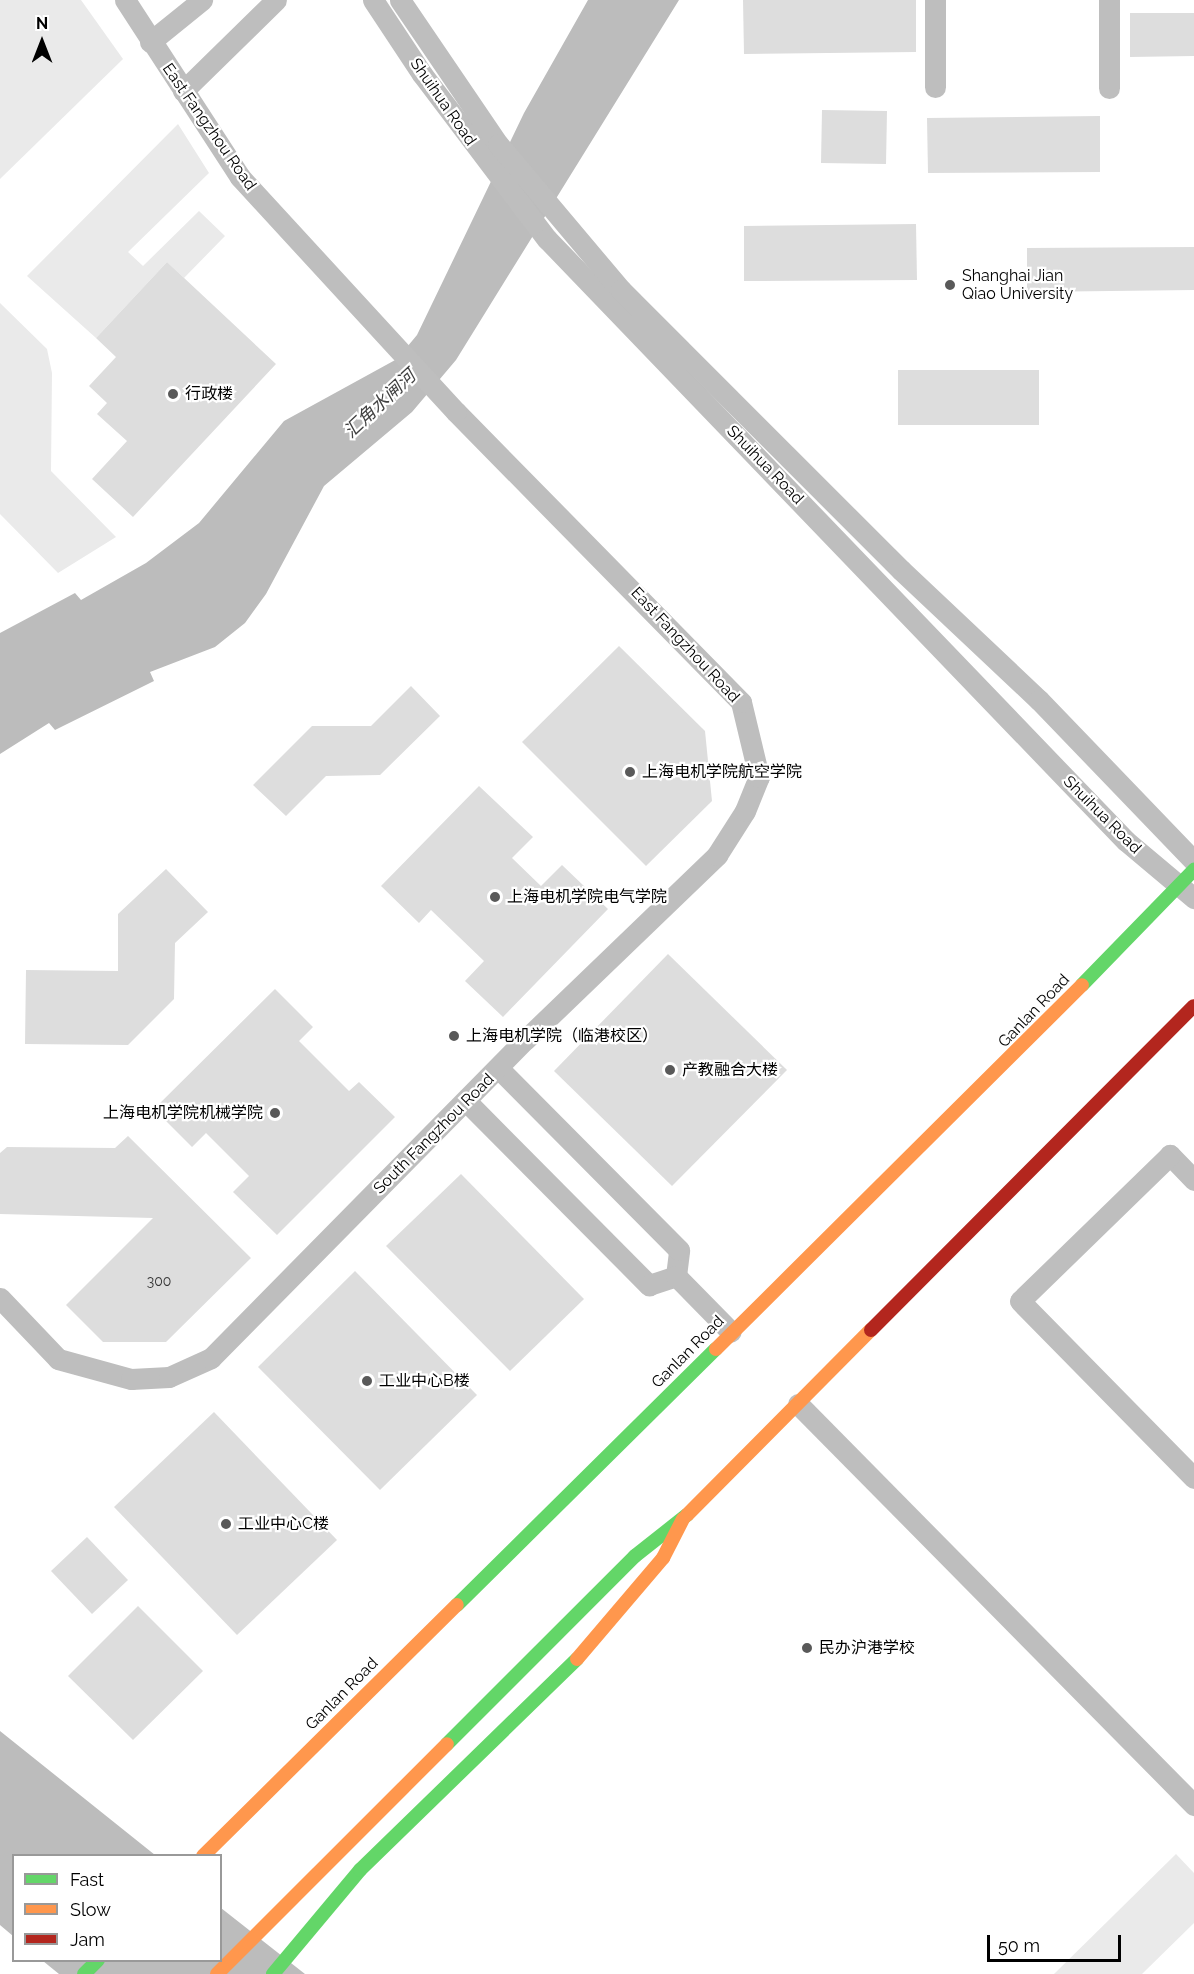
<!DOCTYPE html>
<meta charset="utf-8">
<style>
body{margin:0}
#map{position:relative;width:1194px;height:1974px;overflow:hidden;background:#fff;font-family:Raleway,"Noto Sans SC",sans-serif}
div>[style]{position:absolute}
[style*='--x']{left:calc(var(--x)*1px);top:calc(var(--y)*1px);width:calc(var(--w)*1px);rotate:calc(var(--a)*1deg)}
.green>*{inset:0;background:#eaeaea}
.water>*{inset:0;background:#bcbcbc}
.building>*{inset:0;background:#ddd}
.street>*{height:21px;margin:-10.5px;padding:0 10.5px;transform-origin:10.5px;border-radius:10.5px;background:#bebebe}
.fast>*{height:14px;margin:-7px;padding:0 7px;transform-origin:7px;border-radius:7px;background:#63d668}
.slow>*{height:14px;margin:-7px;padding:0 7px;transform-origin:7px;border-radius:7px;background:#ff974d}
.jam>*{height:14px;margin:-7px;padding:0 7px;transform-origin:7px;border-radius:7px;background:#b3261e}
.dots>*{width:16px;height:16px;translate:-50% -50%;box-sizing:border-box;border:3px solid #fff;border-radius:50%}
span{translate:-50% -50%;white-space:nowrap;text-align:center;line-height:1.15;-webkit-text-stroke:4.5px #fff;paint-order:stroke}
.number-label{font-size:14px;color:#373737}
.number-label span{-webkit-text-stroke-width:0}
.street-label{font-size:16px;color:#000}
.poi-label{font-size:16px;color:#000}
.left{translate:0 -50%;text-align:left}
.right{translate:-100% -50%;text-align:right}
.water-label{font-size:18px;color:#414141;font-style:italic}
.legend{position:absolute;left:12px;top:1854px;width:210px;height:108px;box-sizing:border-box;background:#fff;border:2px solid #999;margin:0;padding:8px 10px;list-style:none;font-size:18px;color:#000}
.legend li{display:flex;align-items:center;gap:12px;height:30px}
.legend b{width:30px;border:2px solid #999}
.north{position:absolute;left:12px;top:12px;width:60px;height:60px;-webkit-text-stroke:4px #fff;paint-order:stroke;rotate:0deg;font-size:16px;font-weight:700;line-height:24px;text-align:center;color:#000}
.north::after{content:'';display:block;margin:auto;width:21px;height:27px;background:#000;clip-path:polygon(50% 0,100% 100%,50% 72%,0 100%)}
.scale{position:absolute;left:987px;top:1935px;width:134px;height:27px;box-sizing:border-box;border:3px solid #000;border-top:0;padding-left:8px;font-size:18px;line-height:21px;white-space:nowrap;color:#000;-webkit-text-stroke:4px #fff;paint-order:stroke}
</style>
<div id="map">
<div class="green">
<div style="clip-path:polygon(0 0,81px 0,123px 59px,0 179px)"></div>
<div style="clip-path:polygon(178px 124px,209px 173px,128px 252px,143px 266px,199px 211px,225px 236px,184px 278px,167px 262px,96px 338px,27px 276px)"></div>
<div style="clip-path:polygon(0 303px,47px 349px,52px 373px,51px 471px,116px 537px,58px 573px,0 514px)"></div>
<div style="clip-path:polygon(1176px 1854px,1194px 1873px,1194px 1923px,1142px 1974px,1054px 1974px)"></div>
</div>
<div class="water">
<div style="clip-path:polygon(588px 0,679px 0,456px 360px,412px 412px,324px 486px,266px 594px,245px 623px,215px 647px,150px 672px,154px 681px,55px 730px,49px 723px,0 754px,0 633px,75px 593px,81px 600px,146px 563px,199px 523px,284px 421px,397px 359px,417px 335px,524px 113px)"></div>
<div style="clip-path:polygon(0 1731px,155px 1855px,14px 1856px,13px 1936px,0 1925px)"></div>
<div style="clip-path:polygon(221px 1908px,305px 1974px,59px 1974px,43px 1961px,220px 1960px)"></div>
</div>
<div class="building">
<div style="clip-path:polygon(743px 0,916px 0,916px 52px,744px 54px)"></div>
<div style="clip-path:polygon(1130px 13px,1194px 13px,1194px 56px,1130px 57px)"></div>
<div style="clip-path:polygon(822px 110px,887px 111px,886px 164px,821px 163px)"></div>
<div style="clip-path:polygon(1100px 116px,1100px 172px,928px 173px,927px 118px)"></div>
<div style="clip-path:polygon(916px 224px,917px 280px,744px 281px,744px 226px)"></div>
<div style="clip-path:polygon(1194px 247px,1194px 290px,1027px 292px,1027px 248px)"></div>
<div style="clip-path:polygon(167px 262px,276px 364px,133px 517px,92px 479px,127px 441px,97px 414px,107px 403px,89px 386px,116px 357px,96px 338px)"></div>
<div style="clip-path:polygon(898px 370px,1039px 370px,1039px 425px,898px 425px)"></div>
<div style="clip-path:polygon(619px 646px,705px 731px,712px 801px,646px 866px,522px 742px)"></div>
<div style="clip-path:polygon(411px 686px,440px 716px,380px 775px,326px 776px,286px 816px,253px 785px,312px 726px,371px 726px)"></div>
<div style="clip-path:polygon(479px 786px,533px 837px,512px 858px,541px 886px,562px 865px,608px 909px,503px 1017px,465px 981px,484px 961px,431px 910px,419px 923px,381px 886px)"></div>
<div style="clip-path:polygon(166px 869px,208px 912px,175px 943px,174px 999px,128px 1045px,25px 1044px,26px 970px,118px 971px,118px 914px)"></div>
<div style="clip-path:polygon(668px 954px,787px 1070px,672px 1186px,554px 1071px)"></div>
<div style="clip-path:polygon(275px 989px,313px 1027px,299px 1041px,349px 1091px,359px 1082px,395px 1117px,277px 1235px,233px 1192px,249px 1176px,206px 1133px,192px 1147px,154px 1109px)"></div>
<div style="clip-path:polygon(128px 1136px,251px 1258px,166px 1342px,103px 1342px,66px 1305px,153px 1218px,0 1214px,0 1153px,7px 1147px,115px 1148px)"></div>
<div style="clip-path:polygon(461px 1174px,584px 1299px,510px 1371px,386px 1246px)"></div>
<div style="clip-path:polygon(355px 1271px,477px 1395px,380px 1490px,258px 1367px)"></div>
<div style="clip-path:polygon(214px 1412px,337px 1540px,237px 1635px,114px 1507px)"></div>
<div style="clip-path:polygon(87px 1537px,128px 1580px,92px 1614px,51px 1571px)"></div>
<div style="clip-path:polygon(138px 1606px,203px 1671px,133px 1740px,68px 1676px)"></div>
</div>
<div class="street">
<div style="--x:373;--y:0;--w:89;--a:56.5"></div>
<div style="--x:422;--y:74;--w:207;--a:52.9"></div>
<div style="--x:547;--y:239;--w:835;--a:46.12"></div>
<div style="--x:1126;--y:841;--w:89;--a:40"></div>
<div style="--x:400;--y:0;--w:174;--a:55.8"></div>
<div style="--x:498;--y:144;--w:191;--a:49.9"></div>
<div style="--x:621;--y:290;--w:396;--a:45"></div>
<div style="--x:901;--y:570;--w:190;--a:43.3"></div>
<div style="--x:1039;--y:700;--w:223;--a:46.1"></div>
<div style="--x:1109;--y:0;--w:88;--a:90"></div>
<div style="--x:150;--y:42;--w:67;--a:-38.9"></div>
<div style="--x:935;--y:87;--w:87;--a:-90"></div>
<div style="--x:183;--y:91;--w:130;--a:-44.4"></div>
<div style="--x:466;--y:1101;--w:260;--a:45.2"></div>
<div style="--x:649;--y:1285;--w:28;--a:-18"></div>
<div style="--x:676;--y:1276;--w:26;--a:-83"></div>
<div style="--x:679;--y:1250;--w:257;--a:-134.8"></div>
<div style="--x:1194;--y:1180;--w:35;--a:-134"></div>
<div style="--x:1170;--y:1155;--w:209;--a:135.8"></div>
<div style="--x:1020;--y:1301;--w:248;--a:45.5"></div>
<div style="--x:676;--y:1276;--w:78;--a:45.5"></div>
<div style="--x:0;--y:1298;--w:84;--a:46.4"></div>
<div style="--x:58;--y:1359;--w:76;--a:15.3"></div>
<div style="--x:131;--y:1379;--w:38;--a:-3"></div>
<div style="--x:169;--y:1377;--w:46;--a:-24.3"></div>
<div style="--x:211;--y:1358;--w:447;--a:-45.4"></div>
<div style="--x:525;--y:1040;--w:267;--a:-43.9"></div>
<div style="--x:717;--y:855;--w:52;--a:-57.5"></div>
<div style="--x:745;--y:811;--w:37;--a:-68"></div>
<div style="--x:759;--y:777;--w:77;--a:-103.5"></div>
<div style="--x:741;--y:702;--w:407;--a:-134.5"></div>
<div style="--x:456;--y:412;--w:319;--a:-132.6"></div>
<div style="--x:240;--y:177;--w:211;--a:-123"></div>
<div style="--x:798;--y:1404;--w:564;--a:45.36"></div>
</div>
<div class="fast">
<div style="--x:1082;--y:985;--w:161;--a:-45.8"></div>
<div style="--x:457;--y:1605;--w:364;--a:-44.7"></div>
<div style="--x:447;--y:1744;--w:266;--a:-45"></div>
<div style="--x:635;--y:1556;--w:66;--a:-38.3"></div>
<div style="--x:84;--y:1974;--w:20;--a:-45"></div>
<div style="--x:273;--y:1974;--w:136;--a:-50.1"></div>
<div style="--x:360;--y:1870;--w:303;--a:-44.2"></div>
</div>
<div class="slow">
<div style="--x:716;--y:1349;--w:516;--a:-44.84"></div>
<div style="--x:687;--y:1515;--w:261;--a:-45.2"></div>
<div style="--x:577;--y:1659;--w:133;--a:-49.6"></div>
<div style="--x:663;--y:1558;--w:44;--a:-62.9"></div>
<div style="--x:203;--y:1856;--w:357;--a:-44.7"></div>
<div style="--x:217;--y:1974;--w:325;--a:-45"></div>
</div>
<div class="jam">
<div style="--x:871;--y:1330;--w:457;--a:-45.1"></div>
</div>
<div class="dots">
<div style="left:950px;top:285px;background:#595959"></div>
<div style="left:173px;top:394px;background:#595959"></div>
<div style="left:630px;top:772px;background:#595959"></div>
<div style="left:495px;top:897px;background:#595959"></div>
<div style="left:454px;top:1036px;background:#595959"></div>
<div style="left:670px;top:1070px;background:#595959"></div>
<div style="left:275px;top:1113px;background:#595959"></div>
<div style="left:367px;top:1381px;background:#595959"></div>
<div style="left:226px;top:1524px;background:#595959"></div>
<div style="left:807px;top:1648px;background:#595959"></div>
</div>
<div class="number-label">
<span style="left:159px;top:1281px">300</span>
</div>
<div class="street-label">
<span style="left:443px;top:102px;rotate:55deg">Shuihua Road</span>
<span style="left:209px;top:127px;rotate:55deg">East Fangzhou Road</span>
<span style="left:765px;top:465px;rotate:46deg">Shuihua Road</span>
<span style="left:685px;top:645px;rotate:47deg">East Fangzhou Road</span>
<span style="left:1102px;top:815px;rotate:45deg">Shuihua Road</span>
<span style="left:1034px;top:1011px;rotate:-46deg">Ganlan Road</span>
<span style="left:434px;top:1134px;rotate:-45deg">South Fangzhou Road</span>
<span style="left:688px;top:1352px;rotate:-45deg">Ganlan Road</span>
<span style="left:342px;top:1694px;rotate:-45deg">Ganlan Road</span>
</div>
<div class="poi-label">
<span class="left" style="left:962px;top:285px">Shanghai Jian<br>Qiao University</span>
<span class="left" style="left:185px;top:394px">行政楼</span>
<span class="left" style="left:642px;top:772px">上海电机学院航空学院</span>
<span class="left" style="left:507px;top:897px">上海电机学院电气学院</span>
<span class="left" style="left:466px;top:1036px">上海电机学院（临港校区）</span>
<span class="left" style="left:682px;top:1070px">产教融合大楼</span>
<span class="right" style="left:263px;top:1113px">上海电机学院机械学院</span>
<span class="left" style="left:379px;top:1381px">工业中心B楼</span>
<span class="left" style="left:238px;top:1524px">工业中心C楼</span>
<span class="left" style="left:819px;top:1648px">民办沪港学校</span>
</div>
<div class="water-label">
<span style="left:380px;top:404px;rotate:-43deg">汇角水闸河</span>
</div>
<ul class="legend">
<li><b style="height:8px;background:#63d668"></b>Fast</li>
<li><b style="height:8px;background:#ff974d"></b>Slow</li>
<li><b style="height:8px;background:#b3261e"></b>Jam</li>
</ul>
<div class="north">N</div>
<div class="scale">50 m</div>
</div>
